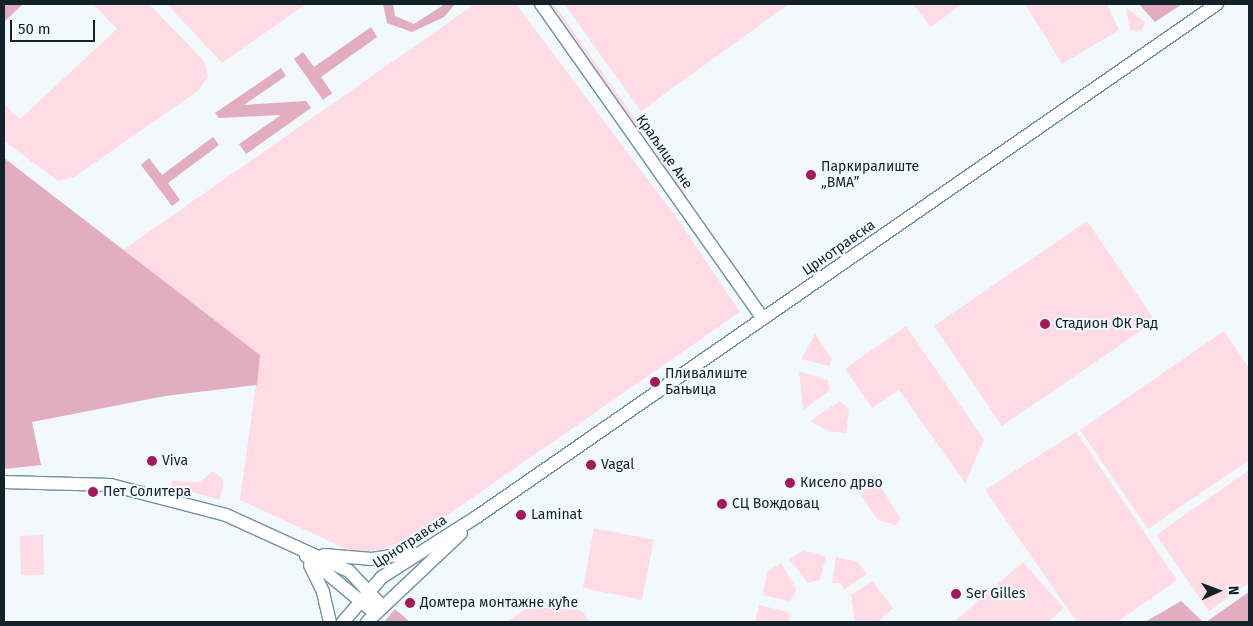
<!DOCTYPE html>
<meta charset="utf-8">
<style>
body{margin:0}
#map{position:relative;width:1253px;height:626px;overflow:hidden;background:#f1f9fd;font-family:"Fira Sans",sans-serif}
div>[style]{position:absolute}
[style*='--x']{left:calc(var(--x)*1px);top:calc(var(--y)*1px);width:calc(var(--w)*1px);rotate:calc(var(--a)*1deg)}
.green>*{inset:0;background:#ffdbe6}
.forest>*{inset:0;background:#e2adbe}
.roads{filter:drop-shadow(1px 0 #6f92a4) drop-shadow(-1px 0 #6f92a4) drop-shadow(0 1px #6f92a4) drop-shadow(0 -1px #6f92a4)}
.secondary>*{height:12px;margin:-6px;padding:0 6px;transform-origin:6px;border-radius:6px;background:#fff}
.dots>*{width:14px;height:14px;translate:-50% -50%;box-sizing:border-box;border:2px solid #f1f9fd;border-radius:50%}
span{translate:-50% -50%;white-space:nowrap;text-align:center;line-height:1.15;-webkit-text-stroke:4px #f1f9fd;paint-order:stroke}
.street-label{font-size:14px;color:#132128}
.poi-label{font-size:14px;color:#132128}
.left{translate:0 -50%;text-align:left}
.frame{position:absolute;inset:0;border:5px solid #132128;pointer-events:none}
.north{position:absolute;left:1193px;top:566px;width:50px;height:50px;-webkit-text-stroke:4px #f1f9fd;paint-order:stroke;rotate:88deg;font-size:14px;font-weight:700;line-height:20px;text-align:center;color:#132128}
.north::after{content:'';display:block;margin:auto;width:18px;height:22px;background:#132128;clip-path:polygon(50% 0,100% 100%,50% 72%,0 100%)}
.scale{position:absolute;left:10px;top:20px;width:85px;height:22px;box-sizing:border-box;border:2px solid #132128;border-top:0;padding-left:6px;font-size:15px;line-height:18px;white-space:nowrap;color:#132128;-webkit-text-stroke:4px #f1f9fd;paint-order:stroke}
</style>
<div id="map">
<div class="green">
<div style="clip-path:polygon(93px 4px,149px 4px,204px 61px,208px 77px,198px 91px,74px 177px,58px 181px,4px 141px,4px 104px,20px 119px,117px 29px)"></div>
<div style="clip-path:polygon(167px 4px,306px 4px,222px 63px)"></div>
<div style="clip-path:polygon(475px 4px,516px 4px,679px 221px,740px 312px,417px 536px,379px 550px,353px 552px,240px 500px,260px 355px,123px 250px)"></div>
<div style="clip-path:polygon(547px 4px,554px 4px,643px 130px,635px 128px)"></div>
<div style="clip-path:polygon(564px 4px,789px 4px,641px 111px)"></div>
<div style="clip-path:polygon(913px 4px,962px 4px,931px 27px)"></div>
<div style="clip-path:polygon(1025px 4px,1107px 4px,1119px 30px,1062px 64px)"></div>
<div style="clip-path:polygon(1126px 8px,1145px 22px,1142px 31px,1130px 30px)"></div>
<div style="clip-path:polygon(655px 145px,686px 191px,685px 197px,656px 157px)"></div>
<div style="clip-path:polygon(1087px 221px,1155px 321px,1002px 426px,934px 326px)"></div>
<div style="clip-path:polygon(906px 326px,984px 440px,965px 483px,899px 390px,872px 408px,845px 369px)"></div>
<div style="clip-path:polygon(1224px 331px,1249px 368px,1249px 460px,1148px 529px,1080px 430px)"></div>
<div style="clip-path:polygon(815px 334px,832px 359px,829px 366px,801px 359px)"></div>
<div style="clip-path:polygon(799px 371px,828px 380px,830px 390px,803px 410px)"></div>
<div style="clip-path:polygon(840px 401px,849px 409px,846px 433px,828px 431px,810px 421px)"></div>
<div style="clip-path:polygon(1076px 432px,1177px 580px,1117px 622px,1077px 622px,985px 490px)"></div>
<div style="clip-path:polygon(1249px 470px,1249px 583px,1209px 611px,1156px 535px)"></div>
<div style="clip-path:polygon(213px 471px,224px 480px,220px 500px,171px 486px,172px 481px,200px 482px)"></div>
<div style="clip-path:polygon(874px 476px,901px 519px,896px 525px,878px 520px,861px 496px,868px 477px)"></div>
<div style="clip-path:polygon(594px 528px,654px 540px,642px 600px,583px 588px)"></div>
<div style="clip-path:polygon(43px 535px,44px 575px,21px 575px,20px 536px)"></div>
<div style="clip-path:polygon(803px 551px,826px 556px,820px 580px,808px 583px,789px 559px)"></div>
<div style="clip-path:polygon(836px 557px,858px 562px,867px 574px,844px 590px,841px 583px,832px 583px)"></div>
<div style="clip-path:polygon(1023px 562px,1064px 608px,1048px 622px,954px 622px)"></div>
<div style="clip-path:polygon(781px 563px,797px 590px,790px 601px,762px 595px,768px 571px)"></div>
<div style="clip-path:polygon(872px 581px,893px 608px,878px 622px,855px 622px,851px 595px)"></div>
<div style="clip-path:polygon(759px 605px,789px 612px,790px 622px,755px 622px)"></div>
<div style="clip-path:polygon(528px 607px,581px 610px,590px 622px,506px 622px)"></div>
</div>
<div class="forest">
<div style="clip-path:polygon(4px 4px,23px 4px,4px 22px)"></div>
<div style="clip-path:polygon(383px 4px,393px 4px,395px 16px,414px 24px,445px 4px,455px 4px,444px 17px,412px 32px,387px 23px)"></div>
<div style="clip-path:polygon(1139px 4px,1182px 4px,1155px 22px)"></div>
<div style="clip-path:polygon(371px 27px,377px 37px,321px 77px,332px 93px,323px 100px,294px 59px,303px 52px,314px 67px)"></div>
<div style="clip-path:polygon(281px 68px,286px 76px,244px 105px,306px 101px,311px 108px,246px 154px,239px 144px,281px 115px,219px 118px,215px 113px)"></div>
<div style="clip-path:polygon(213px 137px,219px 145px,168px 183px,180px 200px,172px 206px,141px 165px,149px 158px,162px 175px)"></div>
<div style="clip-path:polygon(4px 158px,260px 355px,257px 385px,165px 396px,32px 422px,41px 465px,4px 469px)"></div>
<div style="clip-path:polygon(1249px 592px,1249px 622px,1206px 622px)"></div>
<div style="clip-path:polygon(1181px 601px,1203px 622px,1145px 622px)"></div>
<div style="clip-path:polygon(395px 609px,410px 622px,384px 622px)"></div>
</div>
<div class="roads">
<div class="secondary">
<div style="--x:541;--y:4;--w:385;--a:54.8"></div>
<div style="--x:4;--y:482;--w:107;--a:1.6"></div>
<div style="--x:111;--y:485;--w:119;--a:14.6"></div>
<div style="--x:226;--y:515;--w:135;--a:24.5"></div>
<div style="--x:349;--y:571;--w:48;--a:46.7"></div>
<div style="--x:324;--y:555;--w:48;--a:4.8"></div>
<div style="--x:372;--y:559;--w:38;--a:-9"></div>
<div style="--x:306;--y:556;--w:89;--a:39.6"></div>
<div style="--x:310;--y:565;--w:30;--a:64"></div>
<div style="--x:323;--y:592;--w:31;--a:77"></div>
<div style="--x:343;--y:622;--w:60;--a:-49.1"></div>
<div style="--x:382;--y:577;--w:114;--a:-32.4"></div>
<div style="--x:478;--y:516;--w:899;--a:-34.72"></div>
<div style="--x:367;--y:622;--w:129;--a:-43.4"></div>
</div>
</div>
<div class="dots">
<div style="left:811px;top:175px;background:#a5185c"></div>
<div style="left:1045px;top:324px;background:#a5185c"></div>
<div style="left:655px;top:382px;background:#a5185c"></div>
<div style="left:152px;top:461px;background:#a5185c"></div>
<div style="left:591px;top:465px;background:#a5185c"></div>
<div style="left:790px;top:483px;background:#a5185c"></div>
<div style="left:93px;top:492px;background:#a5185c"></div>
<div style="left:722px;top:504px;background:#a5185c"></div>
<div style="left:521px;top:515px;background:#a5185c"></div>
<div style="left:956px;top:594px;background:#a5185c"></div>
<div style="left:410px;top:603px;background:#a5185c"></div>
</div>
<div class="street-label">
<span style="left:664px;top:152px;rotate:55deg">Краљице Ане</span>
<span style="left:839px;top:248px;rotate:-35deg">Црнотравска</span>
<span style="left:410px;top:542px;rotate:-33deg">Црнотравска</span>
</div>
<div class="poi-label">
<span class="left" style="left:821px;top:175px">Паркиралиште<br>„ВМА”</span>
<span class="left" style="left:1055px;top:324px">Стадион ФК Рад</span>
<span class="left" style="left:665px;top:382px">Пливалиште<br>Бањица</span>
<span class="left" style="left:162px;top:461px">Viva</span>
<span class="left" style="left:601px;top:465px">Vagal</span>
<span class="left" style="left:800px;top:483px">Кисело дрво</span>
<span class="left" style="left:103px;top:492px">Пет Солитера</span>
<span class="left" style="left:732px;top:504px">СЦ Вождовац</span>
<span class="left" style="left:531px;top:515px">Laminat</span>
<span class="left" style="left:966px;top:594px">Ser Gilles</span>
<span class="left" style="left:420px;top:603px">Домтера монтажне куће</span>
</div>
<div class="frame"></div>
<div class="north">N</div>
<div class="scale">50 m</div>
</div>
